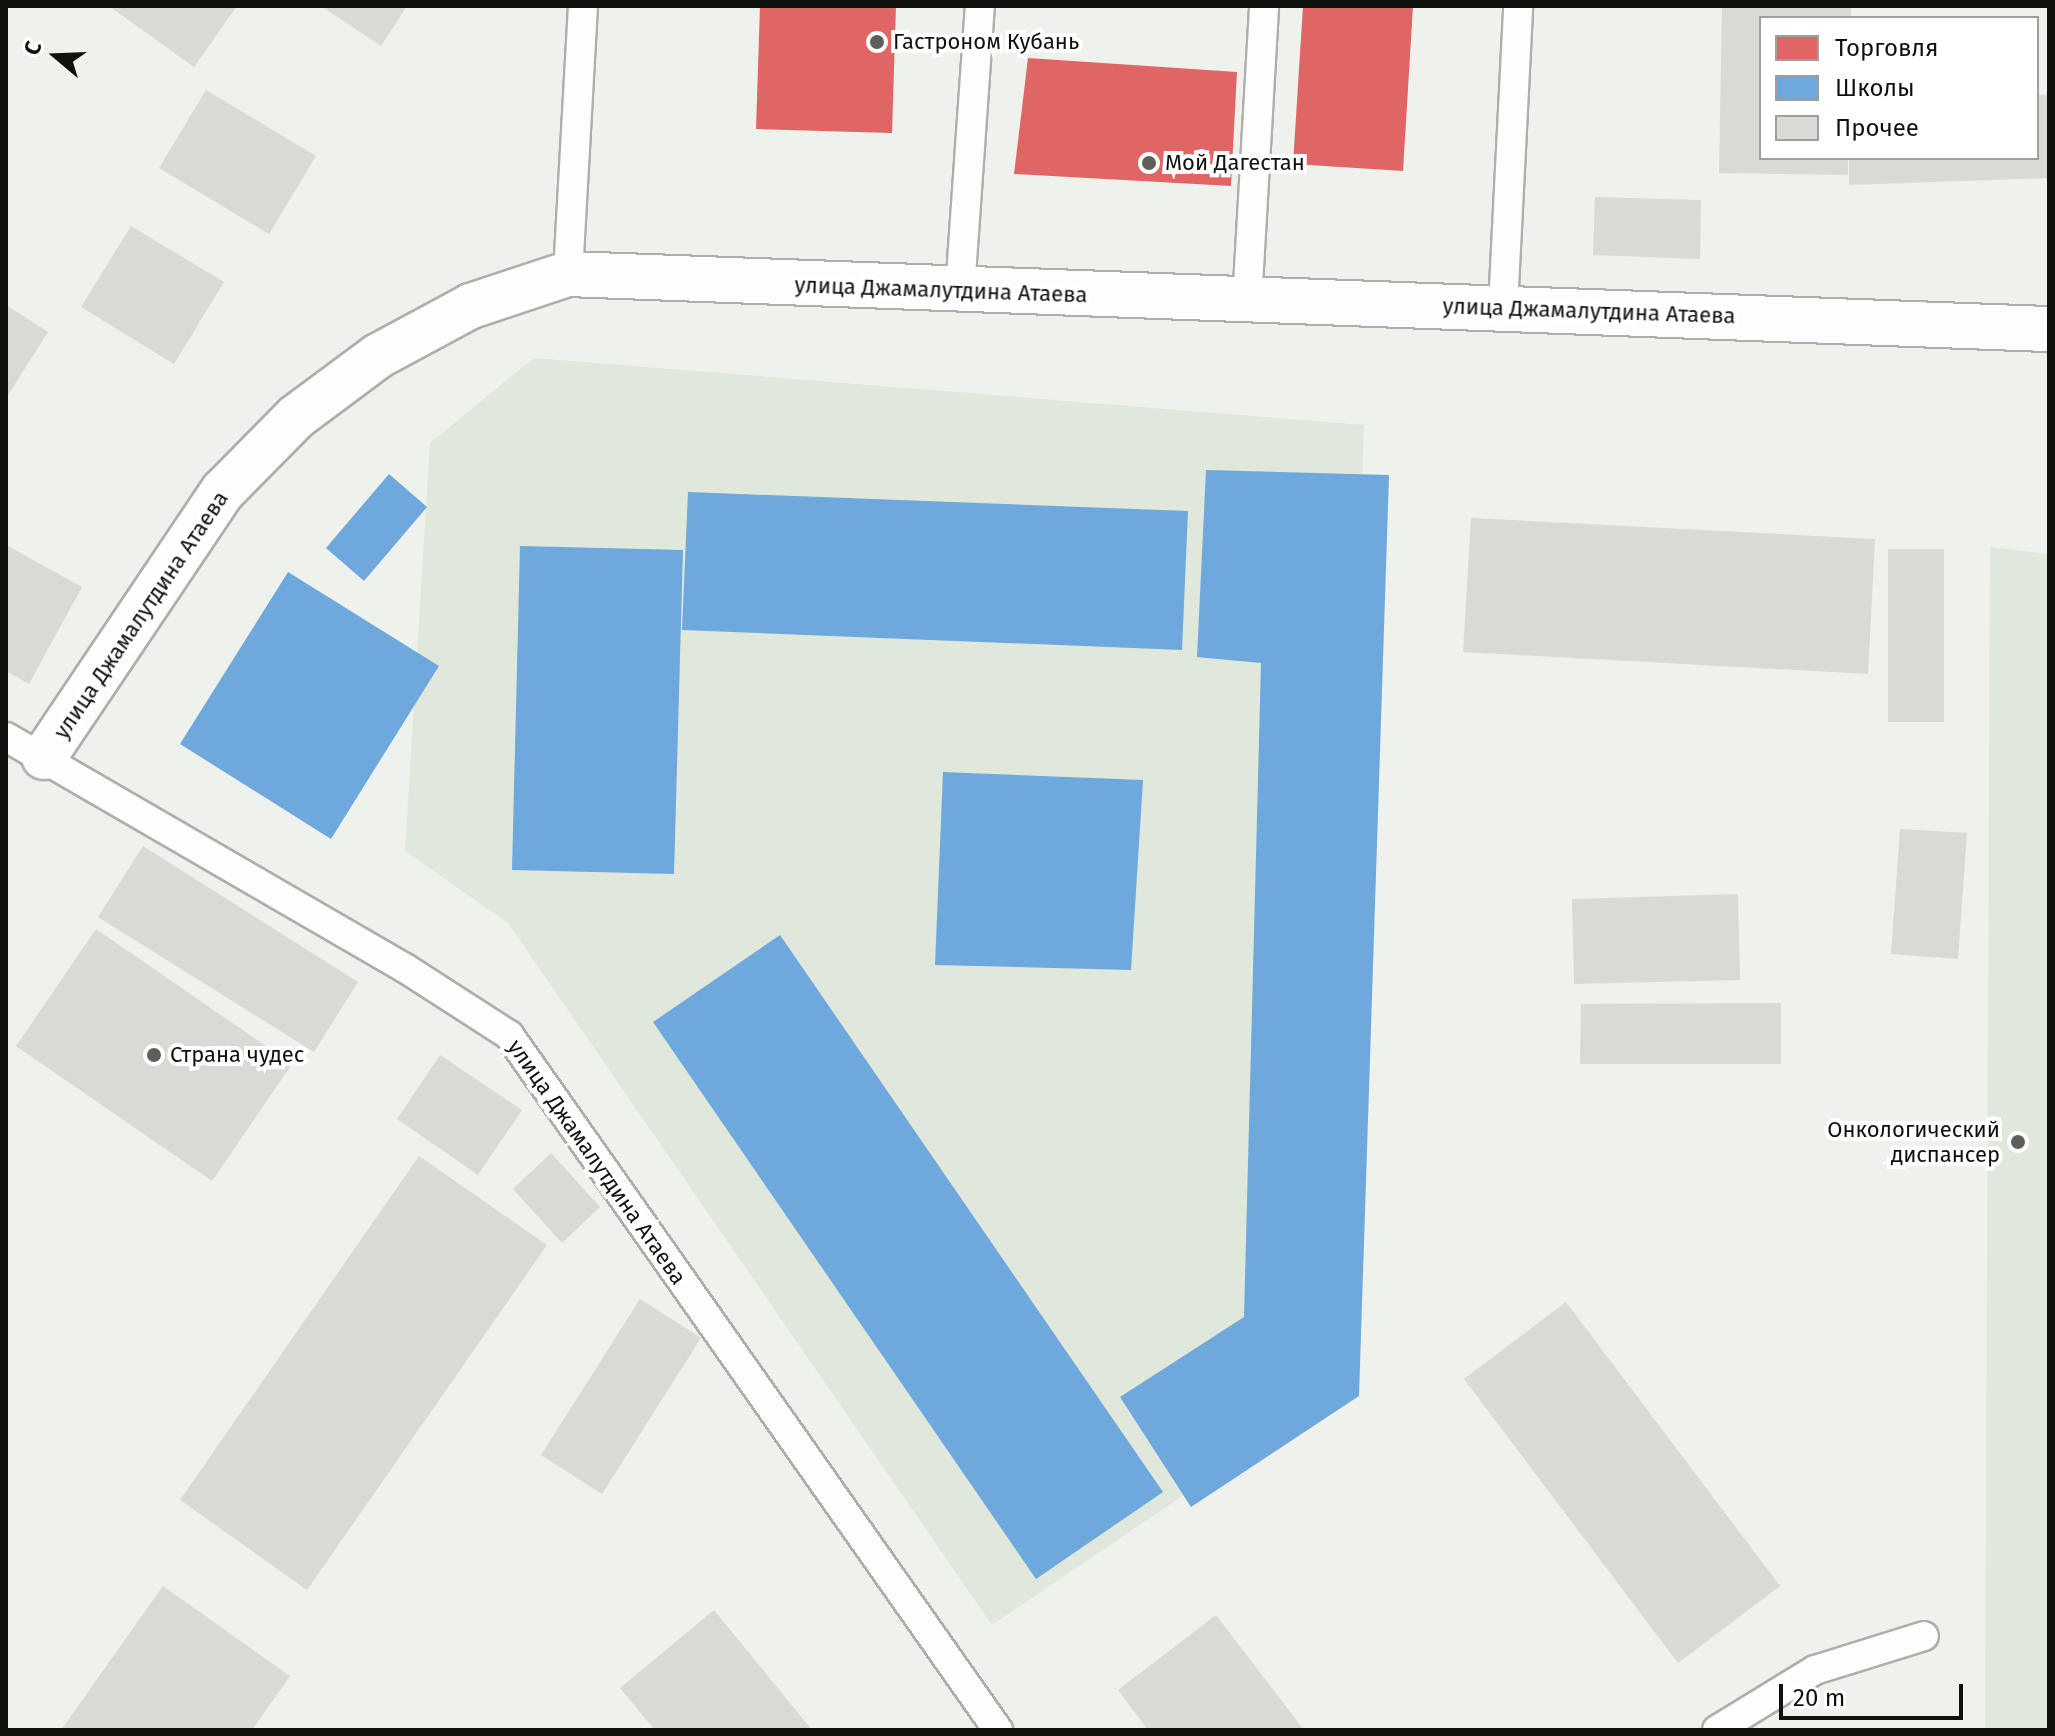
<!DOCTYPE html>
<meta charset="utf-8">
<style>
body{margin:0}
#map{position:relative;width:2055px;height:1736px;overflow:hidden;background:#eef1ec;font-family:"Fira Sans",sans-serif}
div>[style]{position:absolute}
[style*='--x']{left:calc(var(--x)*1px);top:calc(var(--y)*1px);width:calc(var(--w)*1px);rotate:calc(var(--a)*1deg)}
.built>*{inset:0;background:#e0e7db}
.shops>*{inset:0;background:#e06666}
.schools>*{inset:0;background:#6fa8dc}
.building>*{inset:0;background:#d8dad6}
.roads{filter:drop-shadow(2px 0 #adafab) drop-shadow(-2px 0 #adafab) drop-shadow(0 2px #adafab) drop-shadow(0 -2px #adafab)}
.service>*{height:28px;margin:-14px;padding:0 14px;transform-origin:14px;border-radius:14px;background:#fcfdfc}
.minor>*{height:44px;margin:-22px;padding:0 22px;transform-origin:22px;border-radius:22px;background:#fcfdfc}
.dots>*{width:22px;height:22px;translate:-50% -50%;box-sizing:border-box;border:4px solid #fff;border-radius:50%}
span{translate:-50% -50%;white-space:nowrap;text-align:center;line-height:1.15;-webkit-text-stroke:8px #fff;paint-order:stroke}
.poi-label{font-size:22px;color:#0f110d}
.left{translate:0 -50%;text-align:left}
.right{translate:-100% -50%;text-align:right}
.street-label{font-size:22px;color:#0f110d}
.frame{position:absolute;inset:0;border:8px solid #0f110d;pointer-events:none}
.legend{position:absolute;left:1759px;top:16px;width:280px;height:144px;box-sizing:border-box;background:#fff;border:2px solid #9fa09e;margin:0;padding:10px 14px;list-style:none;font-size:24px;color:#0f110d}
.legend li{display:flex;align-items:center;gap:16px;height:40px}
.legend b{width:40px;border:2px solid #9fa09e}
.north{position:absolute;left:16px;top:16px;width:80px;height:80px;-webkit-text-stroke:6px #fff;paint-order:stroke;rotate:289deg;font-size:22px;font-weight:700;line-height:32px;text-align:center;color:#0f110d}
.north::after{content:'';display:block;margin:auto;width:28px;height:36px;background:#0f110d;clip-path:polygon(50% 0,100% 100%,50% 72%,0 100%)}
.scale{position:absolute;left:1779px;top:1684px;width:184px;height:36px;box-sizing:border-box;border:4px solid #0f110d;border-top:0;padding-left:10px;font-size:24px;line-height:28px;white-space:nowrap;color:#0f110d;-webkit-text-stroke:6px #fff;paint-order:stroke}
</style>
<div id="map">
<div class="built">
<div style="clip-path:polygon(534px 358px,1364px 425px,1331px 1395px,992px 1625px,508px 923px,405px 851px,430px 443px)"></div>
<div style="clip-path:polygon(1990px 547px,2049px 554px,2049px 1730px,1985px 1730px)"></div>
</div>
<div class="shops">
<div style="clip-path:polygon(760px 6px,896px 6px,892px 133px,756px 129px)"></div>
<div style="clip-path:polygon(1303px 6px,1413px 6px,1403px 171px,1293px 164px)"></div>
<div style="clip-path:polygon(1028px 58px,1237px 72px,1231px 186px,1014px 174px)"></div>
</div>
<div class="schools">
<div style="clip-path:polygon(1206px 470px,1389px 475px,1359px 1396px,1191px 1507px,1120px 1397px,1244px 1317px,1261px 663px,1197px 657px)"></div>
<div style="clip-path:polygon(389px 474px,427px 507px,364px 581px,326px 548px)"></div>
<div style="clip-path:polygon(688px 492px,1188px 511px,1182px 650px,682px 630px)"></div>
<div style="clip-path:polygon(520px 546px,683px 550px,674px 874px,512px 870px)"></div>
<div style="clip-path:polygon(288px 572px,439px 666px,331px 839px,180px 744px)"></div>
<div style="clip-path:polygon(943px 772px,1143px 780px,1131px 970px,935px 965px)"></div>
<div style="clip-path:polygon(780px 935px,1163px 1492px,1036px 1579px,653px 1022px)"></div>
</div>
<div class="building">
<div style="clip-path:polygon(109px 6px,237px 6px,194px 67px)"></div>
<div style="clip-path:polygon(321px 6px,407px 6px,381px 46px)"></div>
<div style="clip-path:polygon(1722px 6px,1851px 6px,1851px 18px,1761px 18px,1761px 158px,1848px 158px,1848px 175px,1719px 173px)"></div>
<div style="clip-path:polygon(206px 90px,316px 156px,269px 234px,159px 168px)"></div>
<div style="clip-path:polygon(2037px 95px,2049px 95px,2049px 178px,1849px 185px,1849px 158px,2037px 158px)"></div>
<div style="clip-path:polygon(1595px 197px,1701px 200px,1700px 259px,1593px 255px)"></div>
<div style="clip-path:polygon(131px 226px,224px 282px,174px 364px,81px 307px)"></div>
<div style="clip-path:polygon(6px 305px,48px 332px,6px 398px)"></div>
<div style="clip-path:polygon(1471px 518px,1875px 539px,1868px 674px,1463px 652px)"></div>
<div style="clip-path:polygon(6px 545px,82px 587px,29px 684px,6px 671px)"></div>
<div style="clip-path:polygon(1888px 549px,1944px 549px,1944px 722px,1888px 722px)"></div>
<div style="clip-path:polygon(1900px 829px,1967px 833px,1958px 959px,1891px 954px)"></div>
<div style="clip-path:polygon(143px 846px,358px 982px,314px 1052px,98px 917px)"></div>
<div style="clip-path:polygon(1738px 894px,1740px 980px,1574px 984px,1572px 899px)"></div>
<div style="clip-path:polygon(96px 929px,292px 1064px,212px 1181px,16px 1046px)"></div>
<div style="clip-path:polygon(1781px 1003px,1781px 1064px,1580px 1064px,1581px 1004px)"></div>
<div style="clip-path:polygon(440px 1055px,522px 1110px,478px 1175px,397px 1119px)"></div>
<div style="clip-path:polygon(551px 1153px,600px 1207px,562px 1243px,513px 1189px)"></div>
<div style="clip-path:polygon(419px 1156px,547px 1245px,307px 1590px,180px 1500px)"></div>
<div style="clip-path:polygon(640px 1299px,701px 1338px,602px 1494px,541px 1455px)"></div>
<div style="clip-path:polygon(1566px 1302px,1780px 1586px,1678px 1663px,1464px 1379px)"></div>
<div style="clip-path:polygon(163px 1586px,290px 1676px,252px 1730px,61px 1730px)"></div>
<div style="clip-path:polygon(714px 1610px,812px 1730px,655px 1730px,620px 1688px)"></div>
<div style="clip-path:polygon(1216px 1615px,1304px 1730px,1148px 1730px,1118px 1690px)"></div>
</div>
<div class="roads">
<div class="service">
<div style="--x:568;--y:274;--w:268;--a:-86.8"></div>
<div style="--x:960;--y:290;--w:285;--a:-86"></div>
<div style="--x:1247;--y:303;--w:297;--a:-86.7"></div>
<div style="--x:1503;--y:307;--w:301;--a:-87.1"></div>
<div style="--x:6;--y:737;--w:461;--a:30.1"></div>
<div style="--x:405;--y:968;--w:124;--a:32.8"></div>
<div style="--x:509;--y:1035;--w:850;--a:54.87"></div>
<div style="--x:1717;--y:1730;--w:115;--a:-31.5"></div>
<div style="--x:1815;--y:1670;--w:114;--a:-17.3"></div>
</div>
<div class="minor">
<div style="--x:44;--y:757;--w:321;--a:-56.1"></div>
<div style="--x:223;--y:491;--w:104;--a:-45.4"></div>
<div style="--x:296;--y:417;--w:102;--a:-36.6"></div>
<div style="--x:378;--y:356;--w:106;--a:-28.3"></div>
<div style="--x:471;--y:306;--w:102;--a:-18.3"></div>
<div style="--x:568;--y:274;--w:1482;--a:2.13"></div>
</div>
</div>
<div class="dots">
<div style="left:877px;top:42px;background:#5d5f5b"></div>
<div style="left:1149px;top:163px;background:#5d5f5b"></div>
<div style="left:154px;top:1055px;background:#5d5f5b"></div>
<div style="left:2018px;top:1142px;background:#5d5f5b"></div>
</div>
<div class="poi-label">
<span class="left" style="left:893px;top:42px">Гастроном Кубань</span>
<span class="left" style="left:1165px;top:163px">Мой Дагестан</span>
<span class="left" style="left:170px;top:1055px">Страна чудес</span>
<span class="right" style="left:2000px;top:1142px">Онкологический<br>диспансер</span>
</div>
<div class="street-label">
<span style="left:941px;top:290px;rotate:2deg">улица Джамалутдина Атаева</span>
<span style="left:1589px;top:311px;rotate:2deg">улица Джамалутдина Атаева</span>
<span style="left:141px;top:615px;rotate:-56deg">улица Джамалутдина Атаева</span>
<span style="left:597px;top:1162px;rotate:55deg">улица Джамалутдина Атаева</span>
</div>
<div class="frame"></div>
<ul class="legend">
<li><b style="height:22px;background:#e06666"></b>Торговля</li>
<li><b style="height:22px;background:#6fa8dc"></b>Школы</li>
<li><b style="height:22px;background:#d8dad6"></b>Прочее</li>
</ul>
<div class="north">С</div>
<div class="scale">20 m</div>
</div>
